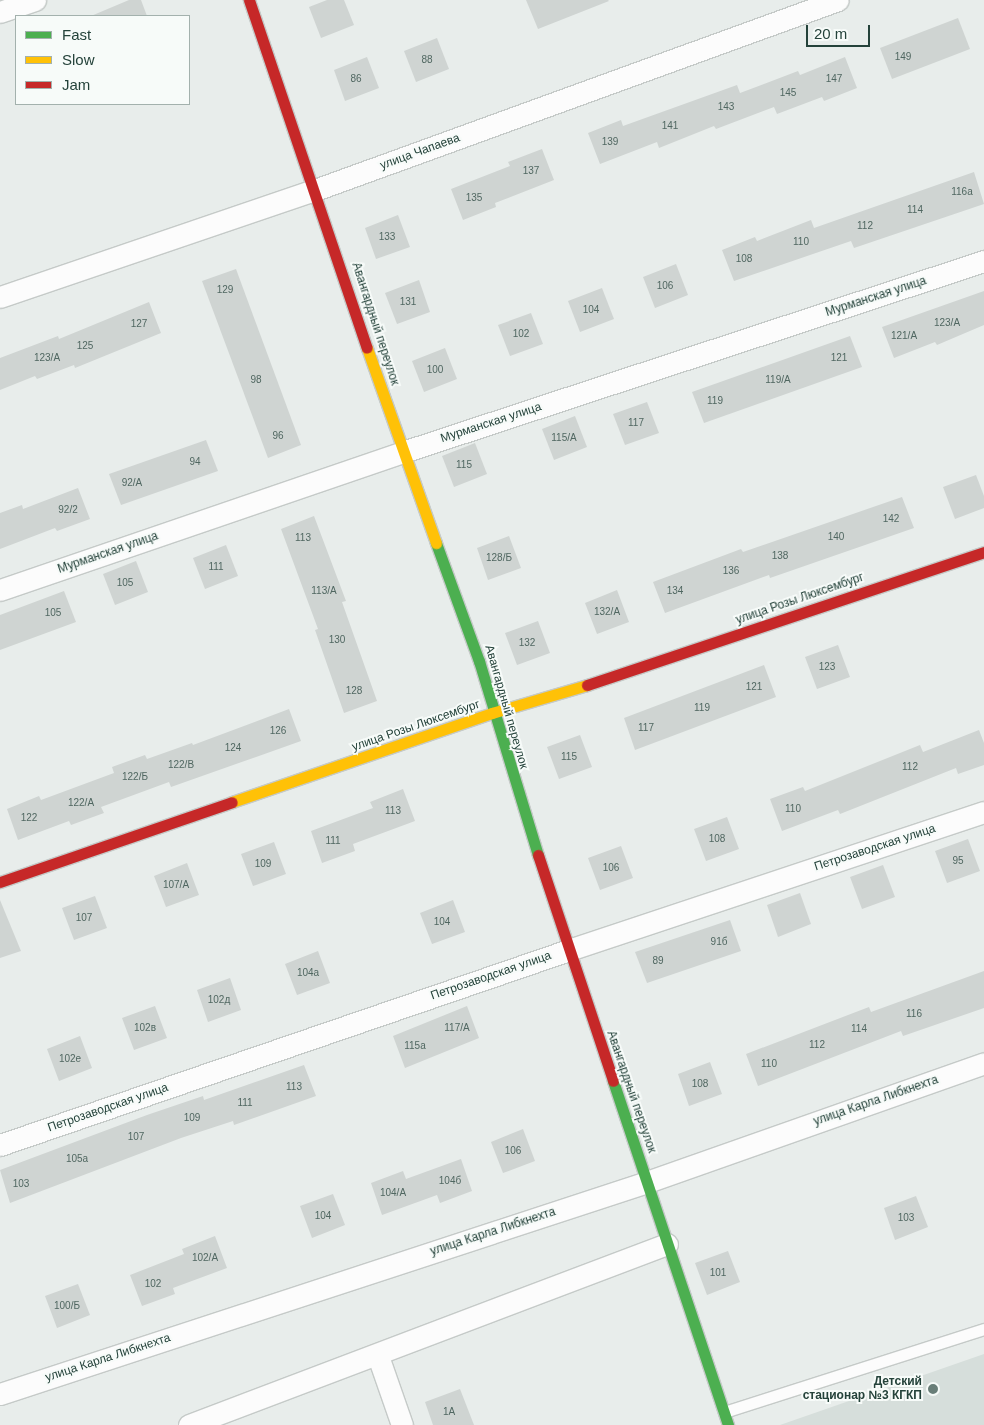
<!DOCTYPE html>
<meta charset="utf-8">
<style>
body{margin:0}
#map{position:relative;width:984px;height:1425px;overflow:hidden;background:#e8edeb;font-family:Arial,sans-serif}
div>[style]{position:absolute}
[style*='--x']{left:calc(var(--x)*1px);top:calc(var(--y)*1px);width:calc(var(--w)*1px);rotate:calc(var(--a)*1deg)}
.built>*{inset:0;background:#d6dedb}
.building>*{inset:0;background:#cfd4d2}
.roads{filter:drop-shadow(1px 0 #c5cac8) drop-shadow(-1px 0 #c5cac8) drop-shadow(0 1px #c5cac8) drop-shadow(0 -1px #c5cac8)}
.lane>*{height:11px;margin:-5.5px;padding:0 5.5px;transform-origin:5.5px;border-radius:5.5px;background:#fcfcfc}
.street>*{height:21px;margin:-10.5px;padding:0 10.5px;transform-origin:10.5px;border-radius:10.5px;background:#fcfcfc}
.fast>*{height:11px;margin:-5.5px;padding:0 5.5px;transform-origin:5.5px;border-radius:5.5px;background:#4caf50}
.slow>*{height:11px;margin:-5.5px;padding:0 5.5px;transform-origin:5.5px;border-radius:5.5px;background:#ffc107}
.jam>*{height:11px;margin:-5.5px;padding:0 5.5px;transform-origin:5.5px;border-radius:5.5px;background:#c62828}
.dots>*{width:14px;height:14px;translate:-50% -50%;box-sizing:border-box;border:2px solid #f7fbf9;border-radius:50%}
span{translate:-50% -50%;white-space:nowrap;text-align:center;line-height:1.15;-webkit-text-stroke:4px #f7fbf9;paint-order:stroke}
.number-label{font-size:10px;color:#506761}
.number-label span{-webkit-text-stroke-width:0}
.street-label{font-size:12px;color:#24423a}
.poi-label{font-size:12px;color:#24423a;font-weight:700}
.right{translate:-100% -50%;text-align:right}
.legend{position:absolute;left:15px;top:15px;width:175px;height:90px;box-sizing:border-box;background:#f7fbf9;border:1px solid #a3b1ad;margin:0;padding:6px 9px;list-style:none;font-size:15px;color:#24423a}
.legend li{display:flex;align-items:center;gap:10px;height:25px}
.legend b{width:25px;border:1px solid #a3b1ad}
.scale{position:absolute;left:806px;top:25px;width:64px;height:22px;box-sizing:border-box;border:2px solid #24423a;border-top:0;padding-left:6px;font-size:15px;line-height:18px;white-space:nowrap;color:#24423a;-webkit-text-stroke:4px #f7fbf9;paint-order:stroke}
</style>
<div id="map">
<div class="built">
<div style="clip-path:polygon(984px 1354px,984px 1425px,780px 1425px)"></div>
</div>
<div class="building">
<div style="clip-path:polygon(129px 0,141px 0,147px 16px,91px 16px)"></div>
<div style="clip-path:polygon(327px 0,344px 0,354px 25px,321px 38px,309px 7px)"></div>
<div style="clip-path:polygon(526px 0,608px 0,609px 1px,538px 29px)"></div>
<div style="clip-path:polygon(958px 18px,970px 49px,892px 79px,880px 48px)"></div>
<div style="clip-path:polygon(437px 38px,449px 69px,416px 82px,404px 51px)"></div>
<div style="clip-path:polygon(367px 57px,379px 88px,345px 101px,334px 70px)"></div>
<div style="clip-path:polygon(845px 57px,857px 88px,824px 101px,822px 97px,777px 114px,774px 107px,716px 129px,714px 126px,659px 148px,657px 142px,600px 164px,588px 133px,621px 120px,623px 126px,737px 85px,740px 93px,798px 71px,800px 75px)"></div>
<div style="clip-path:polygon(542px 149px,554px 180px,495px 203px,496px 207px,463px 220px,451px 189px,510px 166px,508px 162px)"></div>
<div style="clip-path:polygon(974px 172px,984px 204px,854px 248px,851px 241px,734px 281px,722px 250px,755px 237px,757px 241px,811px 220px,814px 228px)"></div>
<div style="clip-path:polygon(398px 215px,410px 247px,376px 259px,365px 228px)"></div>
<div style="clip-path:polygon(676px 264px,688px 295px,655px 308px,643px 277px)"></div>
<div style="clip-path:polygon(236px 269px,301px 445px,268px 458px,202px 281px)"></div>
<div style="clip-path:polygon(419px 280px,430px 312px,397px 324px,385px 293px)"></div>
<div style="clip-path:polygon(602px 288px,614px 319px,580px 332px,568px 301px)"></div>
<div style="clip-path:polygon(984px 291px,984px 325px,937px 345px,935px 342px,894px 358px,882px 327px)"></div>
<div style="clip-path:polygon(149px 302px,161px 333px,75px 368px,74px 365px,37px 379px,35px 376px,0 390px,0 358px,58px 336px,59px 339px)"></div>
<div style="clip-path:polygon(531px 313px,543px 344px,510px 356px,498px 325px)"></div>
<div style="clip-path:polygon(850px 336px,862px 367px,704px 423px,692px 392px)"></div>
<div style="clip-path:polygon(445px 348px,457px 379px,424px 392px,412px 361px)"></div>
<div style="clip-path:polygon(647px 402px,659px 433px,625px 445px,613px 414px)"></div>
<div style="clip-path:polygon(575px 416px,587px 447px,554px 460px,542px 429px)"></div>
<div style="clip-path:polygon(206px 440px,218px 471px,121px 505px,109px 474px)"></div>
<div style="clip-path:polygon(475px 443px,487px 474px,454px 487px,442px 456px)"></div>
<div style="clip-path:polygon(976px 475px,984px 496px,984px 508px,955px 519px,943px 487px)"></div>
<div style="clip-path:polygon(78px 488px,90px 519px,57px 531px,55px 528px,0 549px,0 513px,22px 505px,23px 509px)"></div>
<div style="clip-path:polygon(902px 497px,914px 528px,770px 578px,769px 575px,665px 613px,653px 582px,741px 549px,743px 552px)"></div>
<div style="clip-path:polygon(314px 516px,346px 601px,342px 602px,377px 701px,344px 713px,315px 630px,318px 629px,281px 529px)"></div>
<div style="clip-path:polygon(509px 536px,521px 568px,488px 580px,477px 548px)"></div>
<div style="clip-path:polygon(226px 545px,238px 576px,205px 589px,193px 558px)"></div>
<div style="clip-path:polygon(136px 561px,148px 592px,115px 605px,103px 574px)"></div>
<div style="clip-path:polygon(617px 590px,629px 622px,597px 634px,585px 603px)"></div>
<div style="clip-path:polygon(64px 591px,76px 622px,0 650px,0 615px)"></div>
<div style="clip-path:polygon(538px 621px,550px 653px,517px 665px,505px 633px)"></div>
<div style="clip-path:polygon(838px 645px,850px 677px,817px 689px,805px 657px)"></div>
<div style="clip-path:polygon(764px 665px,776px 697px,635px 750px,624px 718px)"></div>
<div style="clip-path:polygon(289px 709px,301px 741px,171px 787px,169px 782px,101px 807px,104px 813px,71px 825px,69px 821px,18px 840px,7px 809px,39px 796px,41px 800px,114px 773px,112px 767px,145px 755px,147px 759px,192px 743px,193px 745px)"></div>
<div style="clip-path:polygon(979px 730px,984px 743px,984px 765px,958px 774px,956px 768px,840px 814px,838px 810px,782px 831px,770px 799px,803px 787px,805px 791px,920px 745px,923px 752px)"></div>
<div style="clip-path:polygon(580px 735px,592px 767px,559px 779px,547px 747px)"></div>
<div style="clip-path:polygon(403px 789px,415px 821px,353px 844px,355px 851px,322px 863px,311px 831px,373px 808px,370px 802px)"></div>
<div style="clip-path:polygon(727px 817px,739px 849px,706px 861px,694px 829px)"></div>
<div style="clip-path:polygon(968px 839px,980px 871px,947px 883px,935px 851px)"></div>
<div style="clip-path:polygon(274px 842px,286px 874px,253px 886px,241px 854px)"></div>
<div style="clip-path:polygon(621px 846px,633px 878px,600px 890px,588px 858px)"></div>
<div style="clip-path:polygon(187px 863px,199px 895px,166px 907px,154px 876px)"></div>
<div style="clip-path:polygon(883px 865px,895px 897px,862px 909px,850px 877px)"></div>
<div style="clip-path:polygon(800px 893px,811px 924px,778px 937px,767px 905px)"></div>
<div style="clip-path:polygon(95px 896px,107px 928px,74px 940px,62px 908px)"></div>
<div style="clip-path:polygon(0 900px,21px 951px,0 958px)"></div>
<div style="clip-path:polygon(453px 900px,465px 932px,432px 944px,420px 913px)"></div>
<div style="clip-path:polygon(730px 920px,741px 951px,647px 983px,635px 952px)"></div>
<div style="clip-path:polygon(318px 951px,330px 983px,297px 995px,285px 964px)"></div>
<div style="clip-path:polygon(984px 971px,984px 1008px,903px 1036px,901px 1031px,758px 1086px,746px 1054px,869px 1007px,871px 1012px)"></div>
<div style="clip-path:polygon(230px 978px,241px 1010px,208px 1022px,197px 990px)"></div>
<div style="clip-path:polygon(155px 1006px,167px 1038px,134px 1050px,122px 1018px)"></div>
<div style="clip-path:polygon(467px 1006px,479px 1038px,405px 1068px,393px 1036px)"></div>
<div style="clip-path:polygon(80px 1036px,92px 1068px,59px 1081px,47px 1049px)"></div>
<div style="clip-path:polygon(710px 1062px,722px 1094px,689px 1106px,678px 1074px)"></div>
<div style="clip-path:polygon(304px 1065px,316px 1096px,234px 1125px,233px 1121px,181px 1138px,10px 1203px,0 1170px,147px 1115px,203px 1096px,204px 1100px)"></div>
<div style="clip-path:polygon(523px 1129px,535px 1161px,503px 1173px,491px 1142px)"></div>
<div style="clip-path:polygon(461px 1159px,472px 1191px,440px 1203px,437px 1195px,382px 1215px,371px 1183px,403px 1171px,406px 1179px)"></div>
<div style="clip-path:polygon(333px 1194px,345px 1225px,312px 1238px,300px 1206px)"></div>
<div style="clip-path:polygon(916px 1196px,928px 1227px,895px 1240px,884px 1208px)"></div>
<div style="clip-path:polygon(215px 1236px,227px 1268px,173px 1288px,175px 1294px,142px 1306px,130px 1275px,184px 1254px,182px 1249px)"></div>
<div style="clip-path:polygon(728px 1251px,740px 1282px,707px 1295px,695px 1263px)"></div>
<div style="clip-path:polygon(78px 1284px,90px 1315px,57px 1328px,45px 1296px)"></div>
<div style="clip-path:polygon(460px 1389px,474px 1425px,433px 1425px,425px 1402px)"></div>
</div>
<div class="roads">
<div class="lane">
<div style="--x:724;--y:1412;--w:273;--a:-17.7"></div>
</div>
<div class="street">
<div style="--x:0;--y:12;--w:37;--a:-19"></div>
<div style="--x:0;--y:297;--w:333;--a:-18.8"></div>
<div style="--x:315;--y:190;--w:556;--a:-19.97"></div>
<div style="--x:0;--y:590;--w:426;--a:-18.9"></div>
<div style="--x:403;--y:452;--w:612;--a:-18.2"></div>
<div style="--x:0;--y:1145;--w:601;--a:-18.92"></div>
<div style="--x:569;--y:950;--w:437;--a:-18.4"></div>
<div style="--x:378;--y:1356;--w:73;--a:70.8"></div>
<div style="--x:0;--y:1394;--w:681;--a:-18.14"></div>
<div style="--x:647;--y:1182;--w:357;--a:-19.4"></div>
<div style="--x:189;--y:1425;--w:511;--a:-20.74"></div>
</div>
<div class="fast">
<div style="--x:436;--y:543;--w:126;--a:70"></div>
<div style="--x:479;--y:661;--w:203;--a:73.1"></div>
<div style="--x:613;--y:1081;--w:363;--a:71.5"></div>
</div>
<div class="slow">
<div style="--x:367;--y:348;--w:207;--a:70.5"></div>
<div style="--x:232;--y:802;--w:275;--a:-18.9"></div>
<div style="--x:492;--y:713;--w:99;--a:-16.4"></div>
</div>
<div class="jam">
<div style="--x:249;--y:0;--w:367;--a:71.3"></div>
<div style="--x:587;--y:685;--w:419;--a:-18.5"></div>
<div style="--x:538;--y:855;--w:238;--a:71.6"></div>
<div style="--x:0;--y:882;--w:245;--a:-19"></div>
</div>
</div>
<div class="dots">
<div style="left:933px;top:1389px;background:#697e78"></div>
</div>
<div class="number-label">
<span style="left:903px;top:57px">149</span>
<span style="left:427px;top:60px">88</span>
<span style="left:356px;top:79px">86</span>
<span style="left:834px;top:79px">147</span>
<span style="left:788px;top:93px">145</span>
<span style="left:726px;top:107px">143</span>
<span style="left:670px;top:126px">141</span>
<span style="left:610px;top:142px">139</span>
<span style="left:531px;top:171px">137</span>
<span style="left:962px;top:192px">116а</span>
<span style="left:474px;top:198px">135</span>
<span style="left:915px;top:210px">114</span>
<span style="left:865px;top:226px">112</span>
<span style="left:387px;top:237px">133</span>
<span style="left:801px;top:242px">110</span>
<span style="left:744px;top:259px">108</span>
<span style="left:665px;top:286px">106</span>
<span style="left:225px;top:290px">129</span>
<span style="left:408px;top:302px">131</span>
<span style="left:591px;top:310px">104</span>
<span style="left:947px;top:323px">123/А</span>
<span style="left:139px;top:324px">127</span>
<span style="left:521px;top:334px">102</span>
<span style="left:904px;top:336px">121/А</span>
<span style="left:85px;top:346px">125</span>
<span style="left:47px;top:358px">123/А</span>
<span style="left:839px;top:358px">121</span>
<span style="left:435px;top:370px">100</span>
<span style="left:256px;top:380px">98</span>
<span style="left:778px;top:380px">119/А</span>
<span style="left:715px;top:401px">119</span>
<span style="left:636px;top:423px">117</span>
<span style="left:278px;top:436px">96</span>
<span style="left:564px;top:438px">115/А</span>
<span style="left:195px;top:462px">94</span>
<span style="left:464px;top:465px">115</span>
<span style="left:132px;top:483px">92/А</span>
<span style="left:68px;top:510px">92/2</span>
<span style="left:891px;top:519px">142</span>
<span style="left:836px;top:537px">140</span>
<span style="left:303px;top:538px">113</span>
<span style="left:780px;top:556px">138</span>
<span style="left:499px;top:558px">128/Б</span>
<span style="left:216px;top:567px">111</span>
<span style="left:731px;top:571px">136</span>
<span style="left:125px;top:583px">105</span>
<span style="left:324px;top:591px">113/А</span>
<span style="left:675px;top:591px">134</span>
<span style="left:607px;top:612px">132/А</span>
<span style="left:53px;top:613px">105</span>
<span style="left:337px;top:640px">130</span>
<span style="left:527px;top:643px">132</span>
<span style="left:827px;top:667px">123</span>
<span style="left:754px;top:687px">121</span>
<span style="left:354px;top:691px">128</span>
<span style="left:702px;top:708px">119</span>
<span style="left:646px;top:728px">117</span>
<span style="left:278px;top:731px">126</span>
<span style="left:233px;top:748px">124</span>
<span style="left:569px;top:757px">115</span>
<span style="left:181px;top:765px">122/В</span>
<span style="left:910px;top:767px">112</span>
<span style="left:135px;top:777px">122/Б</span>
<span style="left:81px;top:803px">122/А</span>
<span style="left:793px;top:809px">110</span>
<span style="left:393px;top:811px">113</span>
<span style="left:29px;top:818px">122</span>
<span style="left:717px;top:839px">108</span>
<span style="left:333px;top:841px">111</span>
<span style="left:958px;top:861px">95</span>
<span style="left:263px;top:864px">109</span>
<span style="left:611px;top:868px">106</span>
<span style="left:176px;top:885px">107/А</span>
<span style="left:84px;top:918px">107</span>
<span style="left:442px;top:922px">104</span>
<span style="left:719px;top:942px">91б</span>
<span style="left:658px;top:961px">89</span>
<span style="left:308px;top:973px">104а</span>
<span style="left:219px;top:1000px">102д</span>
<span style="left:914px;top:1014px">116</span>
<span style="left:145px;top:1028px">102в</span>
<span style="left:457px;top:1028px">117/А</span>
<span style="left:859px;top:1029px">114</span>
<span style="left:817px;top:1045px">112</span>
<span style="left:415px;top:1046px">115а</span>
<span style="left:70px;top:1059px">102е</span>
<span style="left:769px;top:1064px">110</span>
<span style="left:700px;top:1084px">108</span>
<span style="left:294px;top:1087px">113</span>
<span style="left:245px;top:1103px">111</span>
<span style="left:192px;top:1118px">109</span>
<span style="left:136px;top:1137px">107</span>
<span style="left:513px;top:1151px">106</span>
<span style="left:77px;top:1159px">105а</span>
<span style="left:450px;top:1181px">104б</span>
<span style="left:21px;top:1184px">103</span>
<span style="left:393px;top:1193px">104/А</span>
<span style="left:323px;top:1216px">104</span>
<span style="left:906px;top:1218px">103</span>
<span style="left:205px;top:1258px">102/А</span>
<span style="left:718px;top:1273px">101</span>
<span style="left:153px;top:1284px">102</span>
<span style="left:67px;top:1306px">100/Б</span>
<span style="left:449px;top:1412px">1А</span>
</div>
<div class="street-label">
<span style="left:420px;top:152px;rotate:-20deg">улица Чапаева</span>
<span style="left:876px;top:297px;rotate:-18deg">Мурманская улица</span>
<span style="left:375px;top:324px;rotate:72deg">Авангардный переулок</span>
<span style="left:491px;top:423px;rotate:-18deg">Мурманская улица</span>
<span style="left:108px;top:553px;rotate:-19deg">Мурманская улица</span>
<span style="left:800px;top:599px;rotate:-19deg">улица Розы Люксембург</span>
<span style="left:506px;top:707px;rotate:74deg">Авангардный переулок</span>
<span style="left:416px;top:726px;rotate:-19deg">улица Розы Люксембург</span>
<span style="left:875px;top:848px;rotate:-18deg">Петрозаводская улица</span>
<span style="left:491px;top:976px;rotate:-19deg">Петрозаводская улица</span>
<span style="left:631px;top:1092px;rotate:71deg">Авангардный переулок</span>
<span style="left:876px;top:1101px;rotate:-19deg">улица Карла Либкнехта</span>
<span style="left:108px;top:1108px;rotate:-19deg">Петрозаводская улица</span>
<span style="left:493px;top:1232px;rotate:-18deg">улица Карла Либкнехта</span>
<span style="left:108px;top:1358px;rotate:-18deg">улица Карла Либкнехта</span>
</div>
<div class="poi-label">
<span class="right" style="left:922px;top:1389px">Детский<br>стационар №3 КГКП</span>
</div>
<ul class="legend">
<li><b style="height:6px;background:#4caf50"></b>Fast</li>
<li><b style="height:6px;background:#ffc107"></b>Slow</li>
<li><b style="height:6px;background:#c62828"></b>Jam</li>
</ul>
<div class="scale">20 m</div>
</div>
